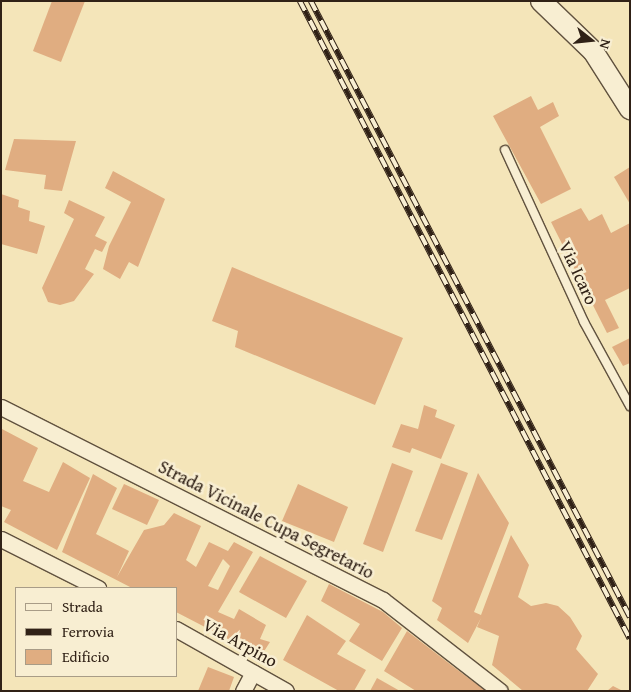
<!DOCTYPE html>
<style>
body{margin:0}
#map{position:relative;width:631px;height:692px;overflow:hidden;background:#f4e5b9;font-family:"Gentium Book Plus",serif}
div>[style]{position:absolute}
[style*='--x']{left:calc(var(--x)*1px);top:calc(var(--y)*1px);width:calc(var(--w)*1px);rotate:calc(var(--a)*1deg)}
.building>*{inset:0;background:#e0ad81}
.roads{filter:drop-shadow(1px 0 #61523f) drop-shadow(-1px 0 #61523f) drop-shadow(0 1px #61523f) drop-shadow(0 -1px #61523f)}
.service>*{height:8px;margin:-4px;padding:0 4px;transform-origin:4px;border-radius:4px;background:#f8eed2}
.minor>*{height:15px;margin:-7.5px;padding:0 7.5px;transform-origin:7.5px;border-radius:7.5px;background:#f8eed2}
.tertiary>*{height:20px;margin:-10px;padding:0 10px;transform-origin:10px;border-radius:10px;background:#f8eed2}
.rail>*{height:5.5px;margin-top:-2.75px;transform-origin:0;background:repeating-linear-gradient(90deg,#f8eed2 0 11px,#302116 0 22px);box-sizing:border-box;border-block:1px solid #302116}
span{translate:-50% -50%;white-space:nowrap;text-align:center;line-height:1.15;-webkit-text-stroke:5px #f8eed2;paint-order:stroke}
.street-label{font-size:18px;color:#302116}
.frame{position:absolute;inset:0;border:2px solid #302116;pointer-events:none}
.legend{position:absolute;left:15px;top:587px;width:162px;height:90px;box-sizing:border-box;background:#f8eed2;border:1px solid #a89c87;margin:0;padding:6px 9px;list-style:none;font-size:15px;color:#302116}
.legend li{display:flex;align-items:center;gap:10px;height:25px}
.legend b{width:25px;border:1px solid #a89c87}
.north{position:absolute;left:566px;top:15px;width:50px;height:50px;-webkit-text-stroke:4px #f8eed2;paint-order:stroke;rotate:106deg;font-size:14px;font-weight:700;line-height:20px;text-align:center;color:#302116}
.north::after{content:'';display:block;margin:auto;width:18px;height:22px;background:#302116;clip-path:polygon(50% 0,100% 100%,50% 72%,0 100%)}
</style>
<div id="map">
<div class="building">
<div style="clip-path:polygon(52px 1px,85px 1px,61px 62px,33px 51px)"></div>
<div style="clip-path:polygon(531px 96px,538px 110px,553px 102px,559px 116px,540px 127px,571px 189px,541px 204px,493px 116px)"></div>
<div style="clip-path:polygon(14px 139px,76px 141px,62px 191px,44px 189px,46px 175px,5px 170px)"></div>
<div style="clip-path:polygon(630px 167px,630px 204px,614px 177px)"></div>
<div style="clip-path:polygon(113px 171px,165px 199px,138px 267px,129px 262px,120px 279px,103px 269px,109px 246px,131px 202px,105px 188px)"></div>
<div style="clip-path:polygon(1px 194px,19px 200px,18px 207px,30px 211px,29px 221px,45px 226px,37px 254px,1px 244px)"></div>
<div style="clip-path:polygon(69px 200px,105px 217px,95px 236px,107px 242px,102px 252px,95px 249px,85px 269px,94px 274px,74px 301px,60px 305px,48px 302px,42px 288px,74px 219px,64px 213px)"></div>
<div style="clip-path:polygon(581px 208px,589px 221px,602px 214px,611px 233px,630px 223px,630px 288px,605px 300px,619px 328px,607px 333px,551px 222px)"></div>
<div style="clip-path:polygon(232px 267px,403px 338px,375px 405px,235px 347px,238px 331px,212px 321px)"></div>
<div style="clip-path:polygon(630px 338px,630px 363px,623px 366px,612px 347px)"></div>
<div style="clip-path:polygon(424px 405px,437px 410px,435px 417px,455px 425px,441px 459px,412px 448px,410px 453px,392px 447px,401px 424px,418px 429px)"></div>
<div style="clip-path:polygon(2px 429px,38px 448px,23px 481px,49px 492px,63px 462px,90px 478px,57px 550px,4px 522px,11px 510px,1px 506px)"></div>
<div style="clip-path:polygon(392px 463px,413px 471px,383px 552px,363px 544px)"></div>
<div style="clip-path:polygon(441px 463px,468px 473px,442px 540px,415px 531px)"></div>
<div style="clip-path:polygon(478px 473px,509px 523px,474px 612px,481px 615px,511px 535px,529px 565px,518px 597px,531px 606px,546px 603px,558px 606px,570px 617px,582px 636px,576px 649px,598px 674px,587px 691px,523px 691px,492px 665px,499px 636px,477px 627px,481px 618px,468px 643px,437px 620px,442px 608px,432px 601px)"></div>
<div style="clip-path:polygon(evenodd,93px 474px,117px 488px,96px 534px,129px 551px,117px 577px,144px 530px,164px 525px,174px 513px,201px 526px,186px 560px,196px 567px,209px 542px,228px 551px,234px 542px,253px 552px,218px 612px,234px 619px,239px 609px,266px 625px,260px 639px,270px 642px,261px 656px,176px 612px,176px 588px,132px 588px,62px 552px,93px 474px,223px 559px,230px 566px,218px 590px,208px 586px,223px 559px)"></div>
<div style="clip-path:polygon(124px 484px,159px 500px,147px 525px,112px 509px)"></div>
<div style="clip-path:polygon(298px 484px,348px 507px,334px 542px,282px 521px)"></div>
<div style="clip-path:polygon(260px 556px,307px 581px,286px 618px,239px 592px)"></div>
<div style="clip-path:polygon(329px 584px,383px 612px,402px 628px,382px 661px,349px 641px,360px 624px,321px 601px)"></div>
<div style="clip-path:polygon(307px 615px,346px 641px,337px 654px,366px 670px,354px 691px,339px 691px,283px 660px)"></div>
<div style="clip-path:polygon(407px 631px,455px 668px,486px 691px,416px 691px,384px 671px)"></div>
<div style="clip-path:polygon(208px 667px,234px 677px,229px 691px,198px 691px)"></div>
<div style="clip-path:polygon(377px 678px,400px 691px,370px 691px)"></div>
<div style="clip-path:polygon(613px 686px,623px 691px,607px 691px)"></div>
</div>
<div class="roads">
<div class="service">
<div style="--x:505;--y:150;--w:189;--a:65.3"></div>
<div style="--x:584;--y:322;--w:96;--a:61.3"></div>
</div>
<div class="minor">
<div style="--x:1;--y:407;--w:428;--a:26.8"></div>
<div style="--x:383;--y:600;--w:148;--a:37.9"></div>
<div style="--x:1;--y:539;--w:109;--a:26.8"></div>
<div style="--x:176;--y:629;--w:126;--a:29.4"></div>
<div style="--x:243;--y:691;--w:21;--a:-62"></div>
</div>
<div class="tertiary">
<div style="--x:541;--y:1;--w:72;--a:43.9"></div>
<div style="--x:593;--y:51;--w:69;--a:57.5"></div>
</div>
</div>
<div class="rail">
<div style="--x:300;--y:1;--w:718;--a:62.65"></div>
<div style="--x:311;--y:1;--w:694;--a:62.62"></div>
</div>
<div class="street-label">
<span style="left:578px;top:273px;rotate:65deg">Via Icaro</span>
<span style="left:266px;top:520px;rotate:27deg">Strada Vicinale Cupa Segretario</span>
<span style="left:240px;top:643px;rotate:29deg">Via Arpino</span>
</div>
<div class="frame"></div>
<ul class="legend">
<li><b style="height:6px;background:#f8eed2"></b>Strada</li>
<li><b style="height:6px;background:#302116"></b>Ferrovia</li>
<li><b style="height:14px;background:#e0ad81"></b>Edificio</li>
</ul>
<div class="north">N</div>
</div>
